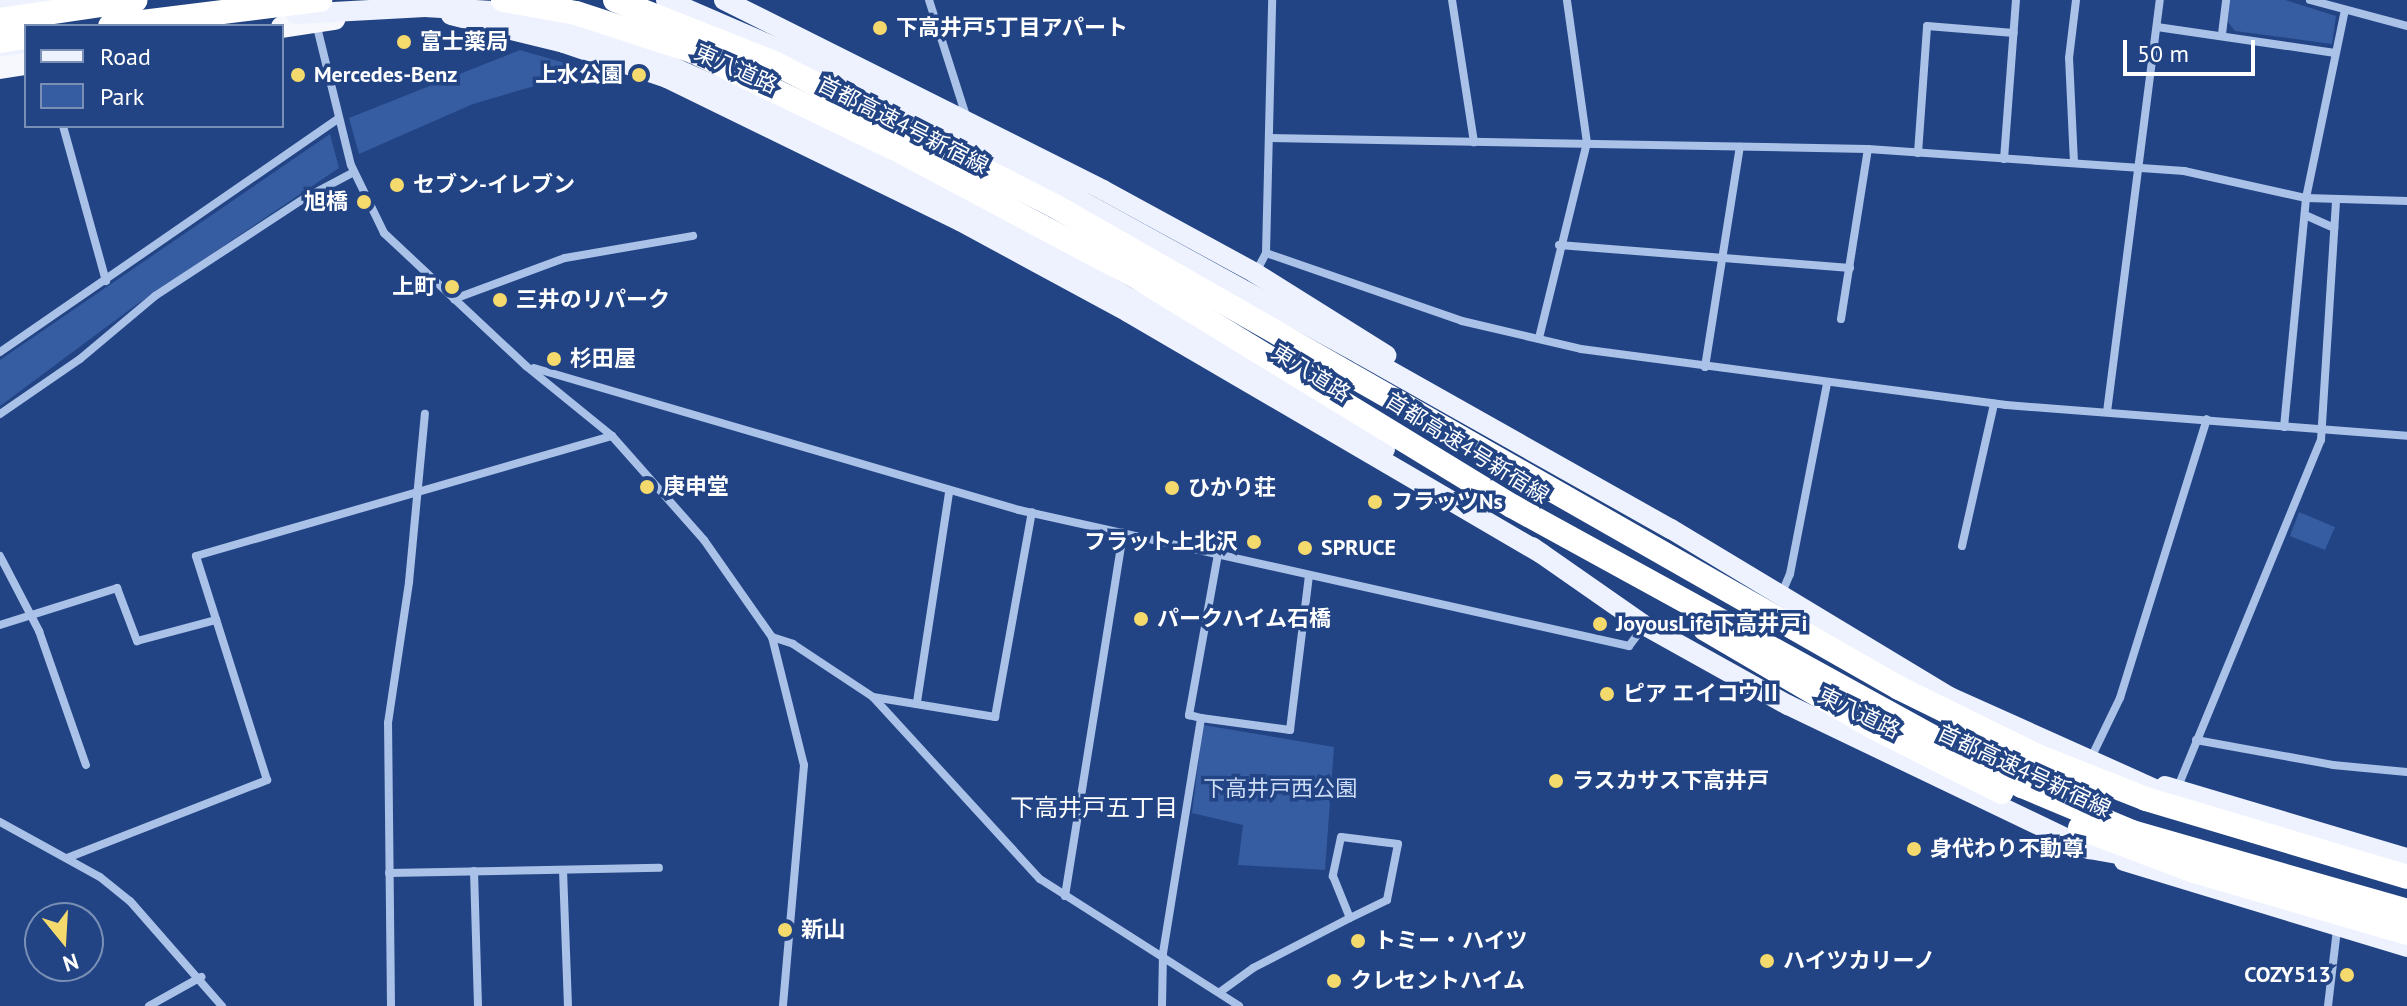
<!DOCTYPE html>
<meta charset="utf-8">
<style>
body{margin:0}
#map{position:relative;width:2407px;height:1006px;overflow:hidden;background:#224484;font-family:"PT Sans","Noto Sans JP",sans-serif}
div>[style]{position:absolute}
[style*='--x']{left:calc(var(--x)*1px);top:calc(var(--y)*1px);width:calc(var(--w)*1px);rotate:calc(var(--a)*1deg)}
.green>*{inset:0;background:#365ca1}
.minor>*{height:8px;margin:-4px;padding:0 4px;transform-origin:4px;border-radius:4px;background:#aac1e8}
.primary>*{height:20px;margin:-10px;padding:0 10px;transform-origin:10px;border-radius:10px;background:#edf2fe}
.trunk>*{height:22px;margin:-11px;padding:0 11px;transform-origin:11px;border-radius:11px;background:#f6f8fe}
.motorway>*{height:24px;margin:-12px;padding:0 12px;transform-origin:12px;border-radius:12px;background:#fff}
.primary-bridge>*{height:20px;margin:-10px;padding:0 10px;transform-origin:10px;border-radius:10px;background:#edf2fe}
.motorway-bridge>*{height:24px;margin:-12px;padding:0 12px;transform-origin:12px;border-radius:12px;background:#fff}
.dots>*{width:22px;height:22px;translate:-50% -50%;box-sizing:border-box;border:4px solid #224484;border-radius:50%}
span{translate:-50% -50%;white-space:nowrap;text-align:center;line-height:1.15;-webkit-text-stroke:7px #224484;paint-order:stroke}
.poi-label{font-size:22px;color:#fff;font-weight:700}
.left{translate:0 -50%;text-align:left}
.right{translate:-100% -50%;text-align:right}
.street-label{font-size:22px;color:#fff}
.park-label{font-size:22px;color:#ceddf6}
.neighbourhood-label{font-size:24px;color:#fff}
.legend{position:absolute;left:24px;top:24px;width:260px;height:104px;box-sizing:border-box;background:#224484;border:2px solid #7a8fb5;margin:0;padding:10px 14px;list-style:none;font-size:24px;color:#fff}
.legend li{display:flex;align-items:center;gap:16px;height:40px}
.legend b{width:40px;border:2px solid #7a8fb5}
.north{position:absolute;left:24px;top:902px;width:80px;height:80px;box-sizing:border-box;background:#224484;border:2px solid #7a8fb5;border-radius:50%;rotate:162deg;font-size:22px;font-weight:700;line-height:32px;text-align:center;color:#fff}
.north::after{content:'';display:block;margin:auto;width:28px;height:36px;background:#f4d96d;clip-path:polygon(50% 0,100% 100%,50% 72%,0 100%)}
.scale{position:absolute;left:2123px;top:40px;width:132px;height:36px;box-sizing:border-box;border:4px solid #fff;border-top:0;padding-left:10px;font-size:24px;line-height:28px;white-space:nowrap;color:#fff;-webkit-text-stroke:6px #224484;paint-order:stroke}
</style>
<div id="map">
<div class="green">
<div style="clip-path:polygon(2230px 0,2285px 0,2336px 16px,2332px 44px,2235px 31px,2228px 22px)"></div>
<div style="clip-path:polygon(520px 50px,589px 70px,473px 104px,359px 154px,349px 118px)"></div>
<div style="clip-path:polygon(330px 134px,339px 168px,136px 305px,0 406px,0 360px)"></div>
<div style="clip-path:polygon(2299px 512px,2335px 527px,2325px 550px,2290px 536px)"></div>
<div style="clip-path:polygon(1203px 725px,1334px 747px,1325px 870px,1238px 865px,1243px 825px,1192px 813px)"></div>
</div>
<div class="minor">
<div style="--x:929;--y:0;--w:125;--a:72.3"></div>
<div style="--x:1452;--y:0;--w:144;--a:81.2"></div>
<div style="--x:2310;--y:0;--w:100;--a:15"></div>
<div style="--x:316;--y:23;--w:146;--a:76.2"></div>
<div style="--x:351;--y:165;--w:76;--a:64.1"></div>
<div style="--x:384;--y:233;--w:195;--a:43.1"></div>
<div style="--x:526;--y:366;--w:111;--a:39.1"></div>
<div style="--x:612;--y:436;--w:139;--a:48.5"></div>
<div style="--x:704;--y:540;--w:118;--a:55"></div>
<div style="--x:772;--y:637;--w:132;--a:76"></div>
<div style="--x:804;--y:765;--w:242;--a:95"></div>
<div style="--x:2157;--y:27;--w:180;--a:8.3"></div>
<div style="--x:2222;--y:34;--w:34;--a:-83"></div>
<div style="--x:63;--y:126;--w:161;--a:74.5"></div>
<div style="--x:1270;--y:138;--w:598;--a:1.05"></div>
<div style="--x:1868;--y:149;--w:317;--a:4"></div>
<div style="--x:2184;--y:171;--w:125;--a:12.5"></div>
<div style="--x:2306;--y:198;--w:101;--a:1.7"></div>
<div style="--x:1918;--y:153;--w:127;--a:-85.9"></div>
<div style="--x:1927;--y:26;--w:87;--a:4.6"></div>
<div style="--x:2004;--y:159;--w:159;--a:-85.7"></div>
<div style="--x:2074;--y:163;--w:105;--a:-92.7"></div>
<div style="--x:2069;--y:58;--w:58;--a:-83.1"></div>
<div style="--x:2305;--y:215;--w:32;--a:24"></div>
<div style="--x:1559;--y:245;--w:292;--a:4.5"></div>
<div style="--x:1266;--y:253;--w:207;--a:19.1"></div>
<div style="--x:1462;--y:321;--w:122;--a:13.2"></div>
<div style="--x:1581;--y:349;--w:429;--a:7.5"></div>
<div style="--x:2006;--y:405;--w:402;--a:4.4"></div>
<div style="--x:1256;--y:272;--w:21;--a:-62"></div>
<div style="--x:1266;--y:253;--w:253;--a:-88.6"></div>
<div style="--x:454;--y:299;--w:118;--a:-20.3"></div>
<div style="--x:565;--y:258;--w:130;--a:-9.8"></div>
<div style="--x:1841;--y:319;--w:172;--a:-81"></div>
<div style="--x:1539;--y:338;--w:201;--a:-76.2"></div>
<div style="--x:1587;--y:143;--w:144;--a:-98"></div>
<div style="--x:0;--y:352;--w:411;--a:-34.6"></div>
<div style="--x:1705;--y:367;--w:223;--a:-81"></div>
<div style="--x:534;--y:368;--w:505;--a:16.32"></div>
<div style="--x:1019;--y:510;--w:625;--a:12.57"></div>
<div style="--x:1629;--y:646;--w:25;--a:-53"></div>
<div style="--x:2107;--y:412;--w:415;--a:-82.7"></div>
<div style="--x:0;--y:414;--w:97;--a:-34.5"></div>
<div style="--x:80;--y:359;--w:98;--a:-40"></div>
<div style="--x:155;--y:296;--w:179;--a:-33.2"></div>
<div style="--x:305;--y:198;--w:55;--a:-28"></div>
<div style="--x:2284;--y:427;--w:230;--a:-84.5"></div>
<div style="--x:2306;--y:198;--w:192;--a:-78.3"></div>
<div style="--x:1962;--y:546;--w:146;--a:-77.3"></div>
<div style="--x:1218;--y:554;--w:164;--a:100.2"></div>
<div style="--x:1189;--y:715;--w:12;--a:14"></div>
<div style="--x:1201;--y:718;--w:90;--a:7.7"></div>
<div style="--x:1290;--y:730;--w:156;--a:-83"></div>
<div style="--x:0;--y:556;--w:85;--a:62.5"></div>
<div style="--x:39;--y:631;--w:142;--a:70.7"></div>
<div style="--x:1781;--y:595;--w:23;--a:-67"></div>
<div style="--x:1790;--y:574;--w:194;--a:-79"></div>
<div style="--x:0;--y:625;--w:123;--a:-17.5"></div>
<div style="--x:117;--y:588;--w:57;--a:69.3"></div>
<div style="--x:137;--y:641;--w:82;--a:-14.9"></div>
<div style="--x:772;--y:637;--w:22;--a:18"></div>
<div style="--x:793;--y:644;--w:96;--a:33.5"></div>
<div style="--x:873;--y:697;--w:247;--a:47.5"></div>
<div style="--x:1040;--y:879;--w:236;--a:32.5"></div>
<div style="--x:873;--y:697;--w:124;--a:9.3"></div>
<div style="--x:995;--y:717;--w:208;--a:-79.8"></div>
<div style="--x:917;--y:702;--w:211;--a:-81.3"></div>
<div style="--x:2196;--y:740;--w:139;--a:10.3"></div>
<div style="--x:2333;--y:765;--w:74;--a:5.4"></div>
<div style="--x:2090;--y:760;--w:69;--a:-64.2"></div>
<div style="--x:2120;--y:698;--w:292;--a:-72.7"></div>
<div style="--x:2177;--y:789;--w:378;--a:-67.6"></div>
<div style="--x:2321;--y:440;--w:240;--a:-86.4"></div>
<div style="--x:0;--y:822;--w:114;--a:28.8"></div>
<div style="--x:100;--y:877;--w:38;--a:39"></div>
<div style="--x:130;--y:901;--w:140;--a:48.8"></div>
<div style="--x:67;--y:858;--w:215;--a:-21.3"></div>
<div style="--x:267;--y:780;--w:235;--a:-107.6"></div>
<div style="--x:196;--y:556;--w:433;--a:-16.1"></div>
<div style="--x:563;--y:870;--w:136;--a:87.9"></div>
<div style="--x:474;--y:871;--w:135;--a:88.3"></div>
<div style="--x:389;--y:873;--w:270;--a:-1.1"></div>
<div style="--x:1065;--y:896;--w:368;--a:-80.9"></div>
<div style="--x:1220;--y:992;--w:41;--a:-36"></div>
<div style="--x:1253;--y:968;--w:109;--a:-27.3"></div>
<div style="--x:1350;--y:918;--w:41;--a:-25.9"></div>
<div style="--x:1387;--y:900;--w:57;--a:-78.9"></div>
<div style="--x:1398;--y:844;--w:57;--a:-173"></div>
<div style="--x:1341;--y:837;--w:40;--a:102"></div>
<div style="--x:1333;--y:876;--w:45;--a:68"></div>
<div style="--x:149;--y:1006;--w:60;--a:-29.1"></div>
<div style="--x:391;--y:1006;--w:283;--a:-90.6"></div>
<div style="--x:388;--y:723;--w:143;--a:-81.5"></div>
<div style="--x:409;--y:582;--w:169;--a:-84.6"></div>
<div style="--x:1162;--y:1006;--w:53;--a:-88.9"></div>
<div style="--x:1163;--y:953;--w:238;--a:-80.8"></div>
<div style="--x:2328;--y:1006;--w:78;--a:-83.3"></div>
</div>
<div class="primary">
<div style="--x:724;--y:0;--w:424;--a:26.6"></div>
<div style="--x:1103;--y:190;--w:173;--a:28.6"></div>
<div style="--x:1255;--y:273;--w:155;--a:32"></div>
<div style="--x:0;--y:6;--w:59;--a:-5.8"></div>
<div style="--x:451;--y:15;--w:116;--a:13.9"></div>
<div style="--x:564;--y:43;--w:109;--a:18.8"></div>
<div style="--x:667;--y:78;--w:326;--a:26"></div>
<div style="--x:960;--y:221;--w:191;--a:28.4"></div>
<div style="--x:1128;--y:312;--w:480;--a:30.3"></div>
<div style="--x:0;--y:56;--w:26;--a:-9"></div>
<div style="--x:1360;--y:354;--w:357;--a:29.4"></div>
<div style="--x:1671;--y:529;--w:326;--a:31.1"></div>
<div style="--x:1950;--y:697;--w:249;--a:24.2"></div>
<div style="--x:1312;--y:400;--w:88;--a:33.9"></div>
<div style="--x:1532;--y:547;--w:136;--a:34.9"></div>
<div style="--x:1644;--y:625;--w:165;--a:29.1"></div>
<div style="--x:1788;--y:705;--w:334;--a:25.6"></div>
<div style="--x:2089;--y:849;--w:53;--a:9.8"></div>
<div style="--x:2165;--y:786;--w:252;--a:16.6"></div>
<div style="--x:2124;--y:861;--w:296;--a:16.9"></div>
</div>
<div class="trunk">
<div style="--x:282;--y:27;--w:53;--a:-8.7"></div>
<div style="--x:0;--y:68;--w:26;--a:-9"></div>
</div>
<div class="motorway">
<div style="--x:0;--y:20;--w:137;--a:-8.4"></div>
<div style="--x:0;--y:41;--w:26;--a:-9"></div>
<div style="--x:1512;--y:506;--w:582;--a:28.77"></div>
<div style="--x:2022;--y:786;--w:119;--a:22.7"></div>
<div style="--x:2132;--y:832;--w:286;--a:16"></div>
<div style="--x:1705;--y:629;--w:194;--a:30.3"></div>
<div style="--x:1873;--y:727;--w:144;--a:26.9"></div>
</div>
<div class="primary-bridge">
<div style="--x:666;--y:0;--w:179;--a:23.4"></div>
<div style="--x:830;--y:71;--w:246;--a:27.1"></div>
<div style="--x:1049;--y:183;--w:355;--a:28.8"></div>
<div style="--x:296;--y:14;--w:129;--a:-3.1"></div>
<div style="--x:425;--y:7;--w:67;--a:3.4"></div>
<div style="--x:492;--y:11;--w:160;--a:15.9"></div>
<div style="--x:646;--y:55;--w:175;--a:24.2"></div>
<div style="--x:806;--y:127;--w:212;--a:26.9"></div>
<div style="--x:995;--y:223;--w:363;--a:29.2"></div>
</div>
<div class="motorway-bridge">
<div style="--x:503;--y:0;--w:74;--a:10.1"></div>
<div style="--x:576;--y:13;--w:122;--a:18.1"></div>
<div style="--x:692;--y:51;--w:224;--a:25.7"></div>
<div style="--x:894;--y:148;--w:279;--a:28"></div>
<div style="--x:1140;--y:279;--w:436;--a:31.4"></div>
<div style="--x:615;--y:0;--w:171;--a:21.6"></div>
<div style="--x:774;--y:63;--w:313;--a:27"></div>
<div style="--x:1053;--y:205;--w:974;--a:29.72"></div>
<div style="--x:1899;--y:688;--w:154;--a:26.2"></div>
<div style="--x:2037;--y:756;--w:117;--a:21.5"></div>
<div style="--x:2146;--y:799;--w:272;--a:16.6"></div>
<div style="--x:110;--y:26;--w:212;--a:-7.1"></div>
<div style="--x:2080;--y:828;--w:122;--a:20.7"></div>
<div style="--x:2194;--y:871;--w:222;--a:16.2"></div>
</div>
<div class="dots">
<div style="left:880px;top:28px;background:#f4d96d"></div>
<div style="left:404px;top:42px;background:#f4d96d"></div>
<div style="left:298px;top:75px;background:#f4d96d"></div>
<div style="left:639px;top:75px;background:#f4d96d"></div>
<div style="left:397px;top:185px;background:#f4d96d"></div>
<div style="left:364px;top:202px;background:#f4d96d"></div>
<div style="left:452px;top:287px;background:#f4d96d"></div>
<div style="left:500px;top:300px;background:#f4d96d"></div>
<div style="left:554px;top:359px;background:#f4d96d"></div>
<div style="left:647px;top:487px;background:#f4d96d"></div>
<div style="left:1172px;top:488px;background:#f4d96d"></div>
<div style="left:1375px;top:502px;background:#f4d96d"></div>
<div style="left:1254px;top:542px;background:#f4d96d"></div>
<div style="left:1305px;top:548px;background:#f4d96d"></div>
<div style="left:1141px;top:619px;background:#f4d96d"></div>
<div style="left:1600px;top:624px;background:#f4d96d"></div>
<div style="left:1607px;top:694px;background:#f4d96d"></div>
<div style="left:1556px;top:781px;background:#f4d96d"></div>
<div style="left:1914px;top:849px;background:#f4d96d"></div>
<div style="left:785px;top:930px;background:#f4d96d"></div>
<div style="left:1358px;top:941px;background:#f4d96d"></div>
<div style="left:1767px;top:961px;background:#f4d96d"></div>
<div style="left:2347px;top:975px;background:#f4d96d"></div>
<div style="left:1334px;top:981px;background:#f4d96d"></div>
</div>
<div class="poi-label">
<span class="left" style="left:896px;top:28px">下高井戸5丁目アパート</span>
<span class="left" style="left:420px;top:42px">富士薬局</span>
<span class="left" style="left:314px;top:75px">Mercedes-Benz</span>
<span class="right" style="left:623px;top:75px">上水公園</span>
<span class="left" style="left:413px;top:185px">セブン-イレブン</span>
<span class="right" style="left:348px;top:202px">旭橋</span>
<span class="right" style="left:436px;top:287px">上町</span>
<span class="left" style="left:516px;top:300px">三井のリパーク</span>
<span class="left" style="left:570px;top:359px">杉田屋</span>
<span class="left" style="left:663px;top:487px">庚申堂</span>
<span class="left" style="left:1188px;top:488px">ひかり荘</span>
<span class="left" style="left:1391px;top:502px">フラッツNs</span>
<span class="right" style="left:1238px;top:542px">フラット上北沢</span>
<span class="left" style="left:1321px;top:548px">SPRUCE</span>
<span class="left" style="left:1157px;top:619px">パークハイム石橋</span>
<span class="left" style="left:1616px;top:624px">JoyousLife下高井戸i</span>
<span class="left" style="left:1623px;top:694px">ピア エイコウⅡ</span>
<span class="left" style="left:1572px;top:781px">ラスカサス下高井戸</span>
<span class="left" style="left:1930px;top:849px">身代わり不動尊</span>
<span class="left" style="left:801px;top:930px">新山</span>
<span class="left" style="left:1374px;top:941px">トミー・ハイツ</span>
<span class="left" style="left:1783px;top:961px">ハイツカリーノ</span>
<span class="right" style="left:2331px;top:975px">COZY513</span>
<span class="left" style="left:1350px;top:981px">クレセントハイム</span>
</div>
<div class="street-label">
<span style="left:736px;top:69px;rotate:24deg">東八道路</span>
<span style="left:903px;top:125px;rotate:27deg">首都高速4号新宿線</span>
<span style="left:1311px;top:373px;rotate:32deg">東八道路</span>
<span style="left:1467px;top:448px;rotate:32deg">首都高速4号新宿線</span>
<span style="left:1859px;top:713px;rotate:26deg">東八道路</span>
<span style="left:2024px;top:771px;rotate:25deg">首都高速4号新宿線</span>
</div>
<div class="park-label">
<span style="left:1280px;top:789px">下高井戸西公園</span>
</div>
<div class="neighbourhood-label">
<span style="left:1094px;top:808px">下高井戸五丁目</span>
</div>
<ul class="legend">
<li><b style="height:10px;background:#edf2fe"></b>Road</li>
<li><b style="height:22px;background:#365ca1"></b>Park</li>
</ul>
<div class="north">N</div>
<div class="scale">50 m</div>
</div>
